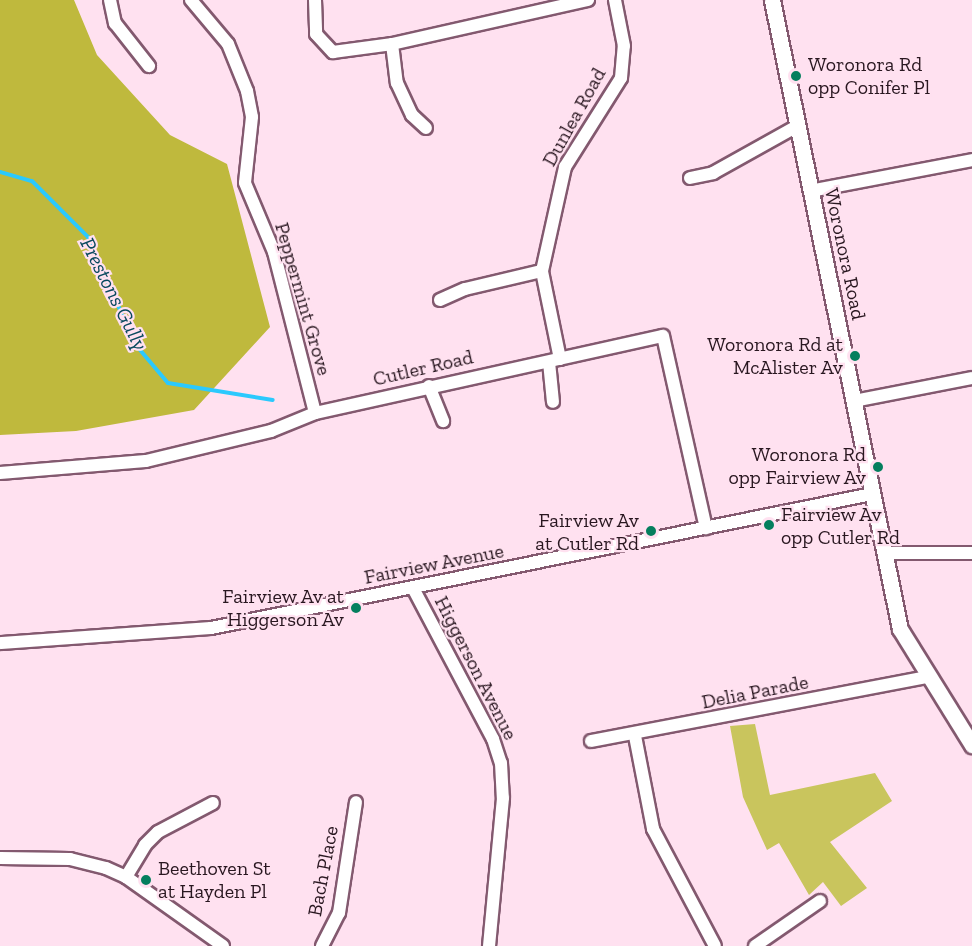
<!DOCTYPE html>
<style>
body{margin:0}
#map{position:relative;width:972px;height:946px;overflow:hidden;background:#ffe1f0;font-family:"Zilla Slab",serif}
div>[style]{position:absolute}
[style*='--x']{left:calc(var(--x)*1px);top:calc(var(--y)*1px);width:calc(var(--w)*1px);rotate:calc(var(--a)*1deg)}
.green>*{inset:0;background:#c9c55d}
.forest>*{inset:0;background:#bfb93d}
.stream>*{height:4px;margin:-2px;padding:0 2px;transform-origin:2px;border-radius:2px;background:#2bc9fd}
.roads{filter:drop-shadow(2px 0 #83596f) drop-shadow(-2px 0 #83596f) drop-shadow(0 2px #83596f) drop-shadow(0 -2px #83596f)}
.minor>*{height:12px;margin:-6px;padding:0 6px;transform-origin:6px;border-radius:6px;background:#fff}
.tertiary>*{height:15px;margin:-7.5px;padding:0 7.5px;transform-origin:7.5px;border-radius:7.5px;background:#fff}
.dots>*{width:16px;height:16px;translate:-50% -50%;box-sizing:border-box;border:3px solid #ffe1f0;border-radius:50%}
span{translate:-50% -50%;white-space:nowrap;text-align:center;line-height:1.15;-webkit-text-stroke:4.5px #ffe1f0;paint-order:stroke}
.poi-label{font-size:20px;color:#291720}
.left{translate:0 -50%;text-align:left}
.right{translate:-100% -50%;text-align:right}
.street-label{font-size:20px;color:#291720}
.water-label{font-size:21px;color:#09495e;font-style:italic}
</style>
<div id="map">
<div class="green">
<div style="clip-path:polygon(755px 724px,770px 795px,875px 773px,892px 801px,830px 842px,867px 888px,841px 906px,823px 882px,809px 895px,779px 843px,767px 850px,743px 797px,730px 726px)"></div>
</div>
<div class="forest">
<div style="clip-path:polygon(0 0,74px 0,97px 55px,170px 135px,227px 164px,270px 327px,194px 410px,76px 431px,0 435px)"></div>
</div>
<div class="stream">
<div style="--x:0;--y:172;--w:33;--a:16"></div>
<div style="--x:32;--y:181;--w:79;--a:45"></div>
<div style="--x:88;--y:237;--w:117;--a:66.3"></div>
<div style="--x:135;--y:344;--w:51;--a:49.8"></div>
<div style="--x:168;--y:383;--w:106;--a:9.2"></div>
</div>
<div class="roads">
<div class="minor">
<div style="--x:110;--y:0;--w:24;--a:78"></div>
<div style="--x:115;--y:23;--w:55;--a:51.7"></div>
<div style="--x:191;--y:0;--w:57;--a:49.9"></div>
<div style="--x:228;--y:44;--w:51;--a:68"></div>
<div style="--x:247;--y:91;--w:26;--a:79"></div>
<div style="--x:252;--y:117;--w:66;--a:96.1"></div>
<div style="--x:245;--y:183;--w:75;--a:67.2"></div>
<div style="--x:274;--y:252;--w:166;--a:75.7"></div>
<div style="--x:315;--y:0;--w:34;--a:88"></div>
<div style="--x:316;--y:34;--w:25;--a:47"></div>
<div style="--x:333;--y:52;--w:60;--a:-7.7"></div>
<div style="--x:392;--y:44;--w:201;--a:-12.7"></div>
<div style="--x:392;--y:44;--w:39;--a:83"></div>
<div style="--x:397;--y:83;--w:35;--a:65"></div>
<div style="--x:412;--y:115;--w:19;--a:43"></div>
<div style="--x:690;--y:178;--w:24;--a:-12"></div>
<div style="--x:713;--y:173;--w:96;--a:-29.2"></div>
<div style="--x:810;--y:191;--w:165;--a:-10.8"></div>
<div style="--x:440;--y:300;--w:27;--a:-24"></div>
<div style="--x:465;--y:289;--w:79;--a:-13.2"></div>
<div style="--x:560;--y:359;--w:90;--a:-101.6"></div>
<div style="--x:542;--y:271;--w:107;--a:-77.5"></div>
<div style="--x:565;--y:167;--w:105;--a:-57.8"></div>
<div style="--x:621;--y:78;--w:32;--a:-85"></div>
<div style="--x:624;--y:46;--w:47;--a:-101.1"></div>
<div style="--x:549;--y:362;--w:40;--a:84.3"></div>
<div style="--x:429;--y:386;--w:38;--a:68"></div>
<div style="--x:854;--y:401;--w:120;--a:-11"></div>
<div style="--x:0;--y:473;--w:146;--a:-4.7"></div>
<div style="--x:146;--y:461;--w:129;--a:-13.5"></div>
<div style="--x:271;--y:431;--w:48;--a:-22.2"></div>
<div style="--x:315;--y:413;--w:356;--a:-12.5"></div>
<div style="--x:663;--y:336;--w:197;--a:77.4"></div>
<div style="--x:885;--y:553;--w:87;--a:0"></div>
<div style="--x:413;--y:588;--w:171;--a:62.1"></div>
<div style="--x:493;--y:739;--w:25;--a:72"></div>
<div style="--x:501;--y:763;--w:35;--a:87"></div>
<div style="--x:503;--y:798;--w:149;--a:95.4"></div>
<div style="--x:0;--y:643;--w:212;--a:-4.1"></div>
<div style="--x:211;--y:628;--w:674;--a:-11.46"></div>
<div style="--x:635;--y:736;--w:95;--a:79"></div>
<div style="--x:653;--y:829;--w:132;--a:62.1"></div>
<div style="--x:591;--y:741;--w:342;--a:-10.8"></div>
<div style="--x:0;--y:858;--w:70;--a:0.8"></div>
<div style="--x:70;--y:859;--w:37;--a:14"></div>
<div style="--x:106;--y:868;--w:22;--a:24"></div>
<div style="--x:126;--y:877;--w:119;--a:35.4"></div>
<div style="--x:126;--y:877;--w:37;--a:-59"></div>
<div style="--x:145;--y:845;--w:18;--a:-45"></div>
<div style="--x:158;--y:832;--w:62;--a:-27.8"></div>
<div style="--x:322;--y:946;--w:37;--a:-63"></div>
<div style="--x:339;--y:913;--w:112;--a:-81.3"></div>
<div style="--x:755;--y:946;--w:79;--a:-34.7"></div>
</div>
<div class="tertiary">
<div style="--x:772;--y:0;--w:642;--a:78.5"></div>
<div style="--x:900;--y:629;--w:137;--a:58.2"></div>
</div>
</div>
<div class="dots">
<div style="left:796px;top:76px;background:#057f5e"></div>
<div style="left:855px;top:356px;background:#057f5e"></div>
<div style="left:878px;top:467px;background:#057f5e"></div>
<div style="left:769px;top:525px;background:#057f5e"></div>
<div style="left:651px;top:531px;background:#057f5e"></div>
<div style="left:356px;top:608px;background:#057f5e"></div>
<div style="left:146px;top:880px;background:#057f5e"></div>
</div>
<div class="poi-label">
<span class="left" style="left:808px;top:76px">Woronora Rd<br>opp Conifer Pl</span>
<span class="right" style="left:843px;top:356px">Woronora Rd at<br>McAlister Av</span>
<span class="right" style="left:866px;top:466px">Woronora Rd<br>opp Fairview Av</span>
<span class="left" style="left:781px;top:526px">Fairview Av<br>opp Cutler Rd</span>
<span class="right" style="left:639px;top:532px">Fairview Av<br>at Cutler Rd</span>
<span class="right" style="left:344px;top:608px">Fairview Av at<br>Higgerson Av</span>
<span class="left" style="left:158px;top:880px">Beethoven St<br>at Hayden Pl</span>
</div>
<div class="street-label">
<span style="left:574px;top:117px;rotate:-61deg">Dunlea Road</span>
<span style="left:845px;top:254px;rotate:78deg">Woronora Road</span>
<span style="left:303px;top:299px;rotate:74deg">Peppermint Grove</span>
<span style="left:423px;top:368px;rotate:-13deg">Cutler Road</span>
<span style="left:434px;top:564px;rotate:-11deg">Fairview Avenue</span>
<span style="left:476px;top:668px;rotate:63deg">Higgerson Avenue</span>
<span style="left:755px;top:692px;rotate:-11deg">Delia Parade</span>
<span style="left:323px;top:871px;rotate:-79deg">Bach Place</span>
</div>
<div class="water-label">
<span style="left:114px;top:294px;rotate:63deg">Prestons Gully</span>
</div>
</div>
